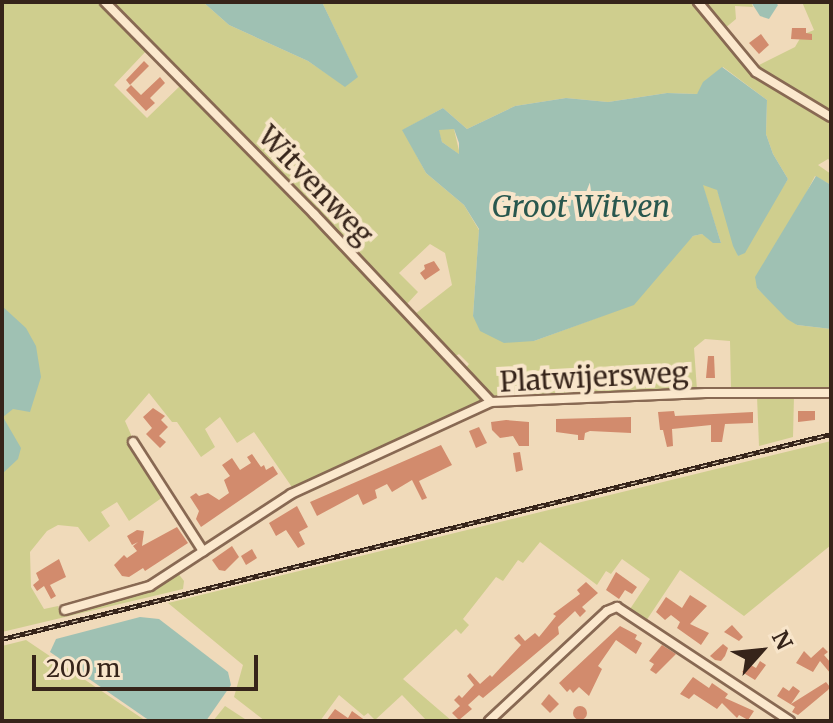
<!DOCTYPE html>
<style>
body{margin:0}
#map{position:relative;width:833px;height:723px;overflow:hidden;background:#f0daba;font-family:Merriweather,serif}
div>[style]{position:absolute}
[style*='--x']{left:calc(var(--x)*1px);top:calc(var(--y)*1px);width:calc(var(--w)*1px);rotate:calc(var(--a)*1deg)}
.green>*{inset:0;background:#cfce8e}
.water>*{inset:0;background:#9fc1b3}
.building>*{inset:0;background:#d28b6d}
.round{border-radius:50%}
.roads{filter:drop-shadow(2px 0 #886953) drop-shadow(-2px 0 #886953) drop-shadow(0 2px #886953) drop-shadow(0 -2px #886953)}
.minor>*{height:8px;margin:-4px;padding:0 4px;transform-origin:4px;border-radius:4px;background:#fbe8cd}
.rail>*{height:5px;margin-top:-2.5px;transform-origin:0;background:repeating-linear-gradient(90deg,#f8e5ca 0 6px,#36241a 0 12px);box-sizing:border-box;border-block:2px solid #36241a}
span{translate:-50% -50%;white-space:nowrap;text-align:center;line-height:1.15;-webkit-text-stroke:8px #f8e5ca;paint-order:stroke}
.street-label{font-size:28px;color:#36241a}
.water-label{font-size:30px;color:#28574e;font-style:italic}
.frame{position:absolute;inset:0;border:4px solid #36241a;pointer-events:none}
.north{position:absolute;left:721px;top:611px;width:80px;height:80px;-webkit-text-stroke:6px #f8e5ca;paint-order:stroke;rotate:63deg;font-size:22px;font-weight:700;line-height:32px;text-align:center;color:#36241a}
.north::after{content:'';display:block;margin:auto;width:28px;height:36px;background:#36241a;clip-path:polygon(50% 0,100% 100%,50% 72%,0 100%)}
.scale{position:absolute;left:32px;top:655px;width:226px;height:36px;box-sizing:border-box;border:4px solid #36241a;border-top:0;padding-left:10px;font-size:24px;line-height:28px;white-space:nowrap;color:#36241a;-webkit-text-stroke:6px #f8e5ca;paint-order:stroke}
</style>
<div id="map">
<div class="green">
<div style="clip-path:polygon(2px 2px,100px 2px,148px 49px,114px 85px,147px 118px,182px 84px,483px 398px,478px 404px,296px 493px,254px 432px,237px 443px,220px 417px,205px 429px,215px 447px,201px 457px,177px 422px,172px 422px,149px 393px,125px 421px,147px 471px,163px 497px,129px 521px,117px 502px,101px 512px,110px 526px,89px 542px,78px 527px,58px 525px,47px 531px,30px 552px,31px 587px,44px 609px,58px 606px,60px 613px,156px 587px,177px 572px,184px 581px,183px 589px,2px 632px)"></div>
<div style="clip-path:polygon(evenodd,110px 2px,203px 2px,229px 25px,308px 61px,345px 86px,357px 76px,322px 2px,692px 2px,753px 78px,831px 121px,831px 161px,828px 159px,818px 165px,831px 174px,831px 185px,815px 176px,757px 288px,797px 325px,831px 329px,831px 390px,731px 388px,730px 341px,705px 339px,694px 348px,697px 390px,495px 398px,465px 369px,469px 364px,459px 354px,454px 357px,415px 314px,452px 285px,445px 253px,430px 244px,399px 273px,418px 292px,407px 304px,110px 2px,723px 67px,767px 100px,766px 134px,773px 154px,788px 179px,738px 256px,717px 189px,702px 184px,721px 243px,702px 234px,693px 236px,602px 316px,534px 341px,473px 316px,479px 230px,464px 205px,426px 173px,403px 130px,443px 108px,467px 129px,515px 106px,566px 98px,608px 102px,667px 93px,697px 94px,723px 67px)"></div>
<div style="clip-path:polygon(703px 2px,751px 2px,753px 7px,735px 6px,736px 19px,724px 29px)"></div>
<div style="clip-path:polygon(802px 2px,831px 2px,831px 115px,755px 67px,795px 47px,802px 35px,814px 30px)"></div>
<div style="clip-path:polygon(438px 129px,454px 129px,460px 155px,442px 142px)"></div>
<div style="clip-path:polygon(757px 396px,794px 396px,793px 437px,759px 446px)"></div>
<div style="clip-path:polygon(831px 441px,831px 545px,744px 616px,680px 570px,646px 621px,630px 609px,650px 579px,622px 559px,611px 574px,606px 571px,597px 585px,540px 542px,523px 563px,518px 560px,503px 581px,496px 577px,463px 619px,469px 625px,461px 634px,456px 629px,403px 679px,452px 721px,427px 721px,402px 695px,375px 720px,368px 713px,364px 716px,339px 695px,320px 721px,265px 721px,234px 697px,243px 665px,168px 603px)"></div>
<div style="clip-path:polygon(26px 640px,146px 721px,6px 721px,2px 717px,2px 646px)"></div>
<div style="clip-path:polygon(225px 706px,248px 721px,213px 721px)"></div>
</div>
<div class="water">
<div style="clip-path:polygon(203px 2px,322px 2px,358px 77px,345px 87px,308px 61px,229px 25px)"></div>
<div style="clip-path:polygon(751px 2px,775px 2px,778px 5px,769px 19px,760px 16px)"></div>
<div style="clip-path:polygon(evenodd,722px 67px,767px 100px,766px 134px,773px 154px,788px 179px,745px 253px,738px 256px,733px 246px,717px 190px,703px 185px,721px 243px,713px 243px,702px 234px,693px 236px,634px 305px,534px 341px,504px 343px,480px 331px,473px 316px,479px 229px,464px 205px,426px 173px,402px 130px,443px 108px,467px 129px,515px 106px,566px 98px,608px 102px,667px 93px,697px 94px,703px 82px,722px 67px,454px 129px,459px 143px,459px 154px,442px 142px,439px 130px,454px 129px)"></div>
<div style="clip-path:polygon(816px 176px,831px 185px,831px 329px,797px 325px,787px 319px,757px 288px,755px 277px)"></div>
<div style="clip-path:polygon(2px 306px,26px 328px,36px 346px,41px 377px,30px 412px,13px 409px,3px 417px,21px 448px,18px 459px,2px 474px)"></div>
<div style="clip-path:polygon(140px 617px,159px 619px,228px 672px,231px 685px,206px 721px,150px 721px,50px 652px,56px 639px)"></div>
</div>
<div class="building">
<div style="clip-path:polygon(792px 28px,806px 28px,806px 33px,812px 34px,812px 40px,791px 39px)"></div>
<div style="clip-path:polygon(761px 34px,769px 45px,759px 54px,749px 43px)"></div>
<div style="clip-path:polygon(144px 61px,149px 66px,130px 85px,126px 80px)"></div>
<div style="clip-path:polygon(160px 77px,165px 83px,150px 98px,155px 103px,146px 111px,126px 90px,131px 85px,141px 95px)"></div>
<div style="clip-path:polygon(434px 261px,440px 270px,425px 280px,420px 273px,425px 269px,424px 265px)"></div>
<div style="clip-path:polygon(708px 356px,714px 356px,715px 378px,706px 378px)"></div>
<div style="clip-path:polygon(153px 408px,165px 416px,161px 420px,168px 427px,159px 436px,166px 442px,160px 448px,146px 434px,152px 428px,143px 417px)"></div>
<div style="clip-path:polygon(674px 411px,675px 416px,753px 412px,753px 423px,725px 424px,722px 442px,711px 442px,711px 425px,672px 429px,673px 446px,667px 447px,663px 430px,660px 430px,658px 412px)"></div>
<div style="clip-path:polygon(798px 411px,815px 411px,815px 420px,798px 422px)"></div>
<div style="clip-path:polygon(631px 417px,631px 433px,590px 431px,585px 433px,584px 440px,578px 440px,578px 435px,556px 432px,556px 419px)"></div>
<div style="clip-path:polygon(506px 420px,529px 422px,529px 446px,519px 446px,513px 436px,500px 438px,492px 430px,491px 422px)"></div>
<div style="clip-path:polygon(479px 427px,487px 443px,476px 448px,469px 431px)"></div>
<div style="clip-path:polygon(441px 445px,452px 465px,419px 481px,427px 498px,422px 500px,412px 480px,392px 492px,387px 484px,375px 490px,377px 498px,363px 505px,358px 494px,317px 516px,310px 502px)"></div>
<div style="clip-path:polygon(520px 452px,523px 470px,516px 472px,513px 453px)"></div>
<div style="clip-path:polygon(252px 454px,261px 467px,264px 465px,266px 470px,273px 466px,278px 474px,201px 527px,196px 519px,199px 511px,190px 497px,196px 493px,199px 496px,208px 493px,219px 500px,229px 493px,224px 480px,230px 476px,222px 465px,232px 458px,240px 470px,251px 463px,247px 457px)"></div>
<div style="clip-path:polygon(297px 506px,308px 527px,299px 532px,305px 544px,298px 548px,286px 530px,276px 536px,269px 523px)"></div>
<div style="clip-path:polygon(177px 527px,188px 543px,145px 571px,143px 568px,129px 577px,122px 576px,114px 565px,124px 555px,127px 558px,137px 551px,133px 546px,138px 542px,132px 545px,127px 536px,137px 530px,144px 531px,142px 546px)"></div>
<div style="clip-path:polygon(232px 546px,239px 557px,225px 571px,219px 570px,212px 560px)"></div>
<div style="clip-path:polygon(252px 549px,257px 558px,246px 565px,241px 556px)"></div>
<div style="clip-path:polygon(59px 559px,66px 577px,50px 585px,56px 596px,51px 599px,44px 586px,37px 591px,33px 585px,39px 580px,36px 573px)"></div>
<div style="clip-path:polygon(616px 572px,637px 587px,632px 594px,625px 590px,619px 599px,606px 590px)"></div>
<div style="clip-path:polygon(586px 582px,598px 593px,582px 607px,586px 611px,580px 617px,575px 611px,558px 627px,559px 634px,483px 698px,479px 695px,468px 705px,472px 709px,459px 720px,452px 713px,460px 706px,454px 700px,459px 695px,462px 698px,474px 685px,467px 676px,470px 673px,480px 684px,490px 675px,492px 677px,521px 645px,514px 638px,519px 634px,525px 641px,535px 633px,539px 637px,556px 616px,553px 614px,580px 594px,577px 590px)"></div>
<div style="clip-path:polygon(690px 595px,707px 606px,690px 624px,709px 633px,701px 645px,677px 628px,680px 622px,671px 615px,665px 620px,656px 612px,666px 597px,682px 608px)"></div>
<div style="clip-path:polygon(732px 625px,743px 637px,739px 641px,724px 632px)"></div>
<div style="clip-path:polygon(620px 626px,637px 635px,635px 639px,642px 643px,636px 654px,616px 640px,598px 666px,602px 669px,589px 696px,579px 687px,573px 693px,570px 689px,567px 692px,559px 683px)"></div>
<div style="clip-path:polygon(723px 644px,728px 648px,725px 656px,721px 661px,715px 660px,710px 656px)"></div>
<div style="clip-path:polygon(662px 645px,676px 654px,656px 674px,650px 670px,654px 664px,649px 661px)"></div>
<div style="clip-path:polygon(823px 647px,828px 652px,824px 655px,831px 663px,831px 674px,820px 661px,813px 672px,796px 663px,804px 651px,811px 658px)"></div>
<div style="clip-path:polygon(760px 661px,766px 665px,755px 680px,742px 672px,749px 664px,756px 668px)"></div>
<div style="clip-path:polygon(693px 677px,709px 688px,712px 683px,728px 694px,725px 698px,754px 711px,748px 720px,739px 715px,737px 718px,722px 703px,717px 709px,694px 694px,689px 699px,680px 694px)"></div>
<div style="clip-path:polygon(826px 682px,830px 687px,828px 690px,798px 715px,792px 712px,795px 707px,777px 696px,783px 687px,789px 691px,793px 686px,800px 691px,791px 704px)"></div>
<div style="clip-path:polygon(549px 694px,559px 704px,550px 713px,541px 704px)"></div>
<div class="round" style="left:573px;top:706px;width:14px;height:14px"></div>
<div style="clip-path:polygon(335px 709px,348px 718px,352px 711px,366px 721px,326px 721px)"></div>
</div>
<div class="roads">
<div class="minor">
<div style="--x:105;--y:2;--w:298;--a:45.4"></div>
<div style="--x:314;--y:214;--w:258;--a:46.7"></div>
<div style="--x:698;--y:2;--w:91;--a:50.4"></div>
<div style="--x:756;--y:72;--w:87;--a:31"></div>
<div style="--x:133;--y:442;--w:130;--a:57.3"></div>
<div style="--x:65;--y:610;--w:88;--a:-15.8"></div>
<div style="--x:150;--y:586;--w:168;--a:-33.1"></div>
<div style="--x:291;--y:494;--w:220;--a:-24.7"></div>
<div style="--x:491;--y:402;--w:215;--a:-2.4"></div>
<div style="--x:706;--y:393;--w:125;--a:0"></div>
<div style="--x:489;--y:721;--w:161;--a:-43"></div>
<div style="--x:607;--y:611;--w:11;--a:-22"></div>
<div style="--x:617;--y:607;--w:207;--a:33.4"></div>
</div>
</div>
<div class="rail">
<div style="--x:2;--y:639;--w:854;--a:-13.89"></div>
</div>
<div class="street-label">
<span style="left:316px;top:185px;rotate:46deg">Witvenweg</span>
<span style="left:594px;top:377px;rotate:-3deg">Platwijersweg</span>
</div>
<div class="water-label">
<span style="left:581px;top:206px">Groot Witven</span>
</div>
<div class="frame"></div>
<div class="north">N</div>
<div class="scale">200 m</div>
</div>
